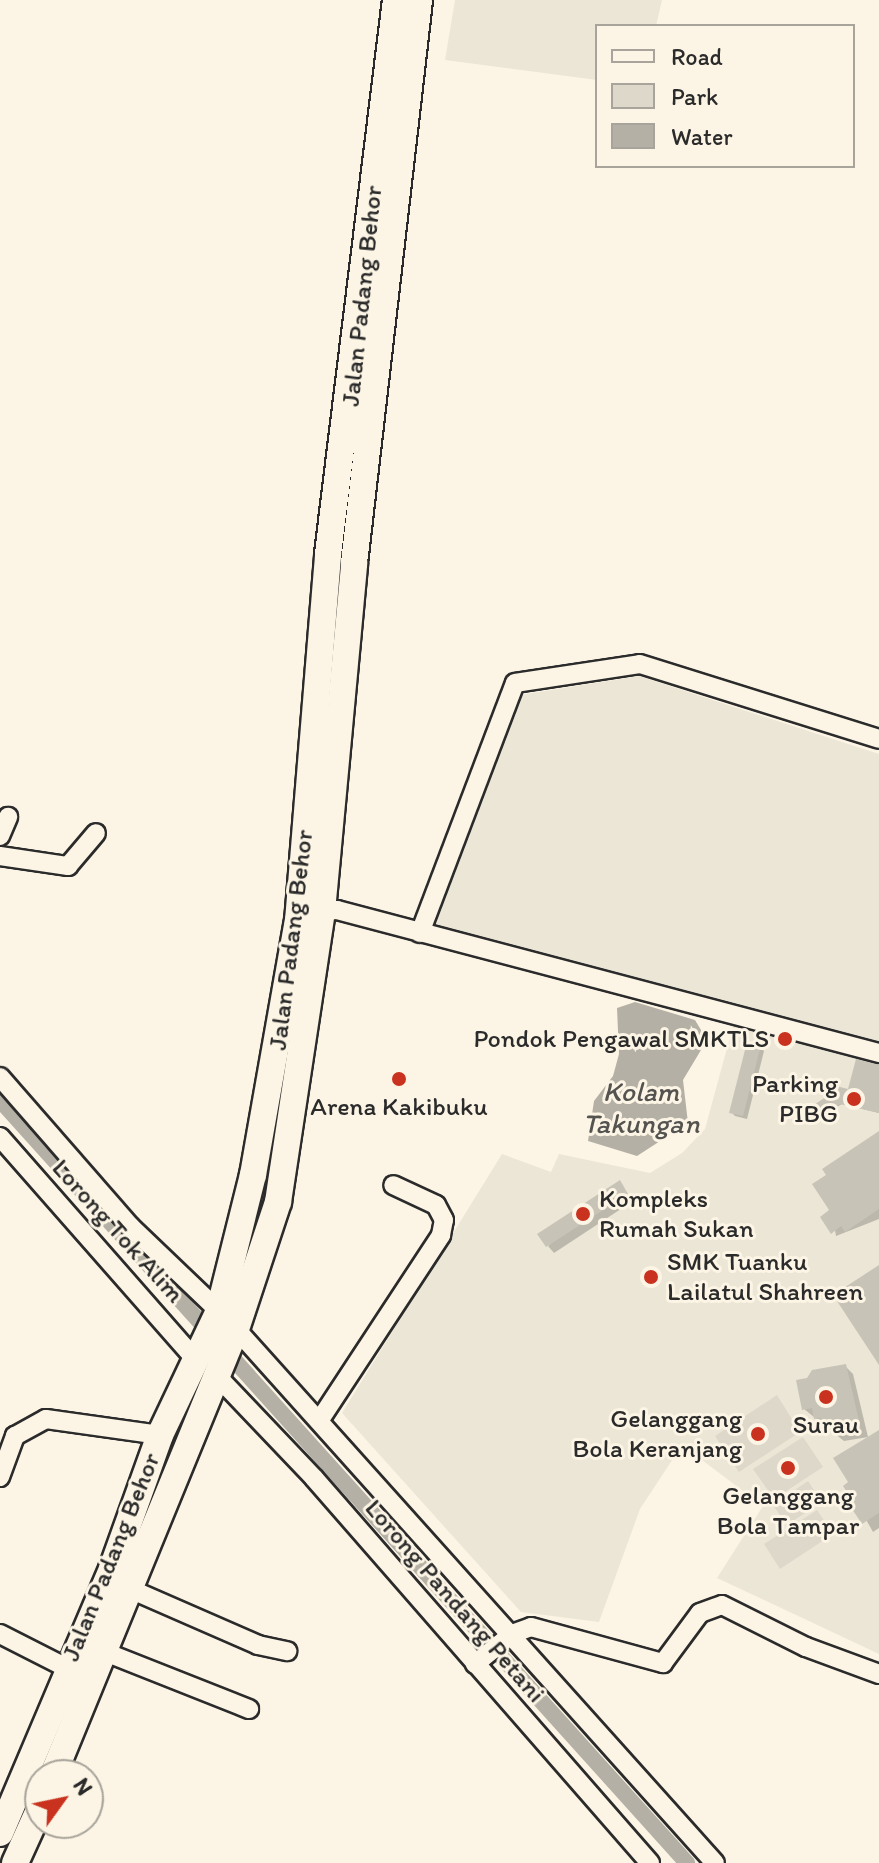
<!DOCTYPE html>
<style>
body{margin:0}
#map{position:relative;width:879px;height:1863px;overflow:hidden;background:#fcf5e5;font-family:Itim,sans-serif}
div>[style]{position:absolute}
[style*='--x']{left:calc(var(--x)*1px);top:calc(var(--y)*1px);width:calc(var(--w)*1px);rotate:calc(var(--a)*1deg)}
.built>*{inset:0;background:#ece6d7}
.green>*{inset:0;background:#ded8ca}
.water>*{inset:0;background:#b4b0a5}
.shadow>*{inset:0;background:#0003}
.canal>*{height:16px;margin:-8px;padding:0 8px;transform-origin:8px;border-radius:8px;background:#b4b0a5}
.building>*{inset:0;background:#c8c3b7}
.roads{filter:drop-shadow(2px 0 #2b2b2b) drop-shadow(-2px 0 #2b2b2b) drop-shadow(0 2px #2b2b2b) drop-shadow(0 -2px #2b2b2b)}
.street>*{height:18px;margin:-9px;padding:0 9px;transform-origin:9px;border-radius:9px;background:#fcf5e5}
.secondary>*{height:26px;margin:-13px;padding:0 13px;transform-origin:13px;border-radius:13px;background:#fcf5e5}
.dots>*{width:22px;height:22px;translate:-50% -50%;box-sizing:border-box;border:4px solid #fcf5e5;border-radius:50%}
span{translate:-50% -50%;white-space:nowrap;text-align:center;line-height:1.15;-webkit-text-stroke:6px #fcf5e5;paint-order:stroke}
.street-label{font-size:26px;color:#2b2b2b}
.poi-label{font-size:26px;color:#2b2b2b}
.right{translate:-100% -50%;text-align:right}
.left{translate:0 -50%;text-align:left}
.water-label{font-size:28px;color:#545350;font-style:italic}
.legend{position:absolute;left:595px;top:24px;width:260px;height:144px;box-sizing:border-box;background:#fcf5e5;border:2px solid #a8a49b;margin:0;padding:10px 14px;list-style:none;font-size:24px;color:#2b2b2b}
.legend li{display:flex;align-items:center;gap:16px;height:40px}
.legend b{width:40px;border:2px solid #a8a49b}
.north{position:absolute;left:24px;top:1759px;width:80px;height:80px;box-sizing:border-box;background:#fcf5e5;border:2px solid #a8a49b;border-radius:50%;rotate:57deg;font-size:22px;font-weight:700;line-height:32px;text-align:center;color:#2b2b2b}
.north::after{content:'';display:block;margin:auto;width:28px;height:36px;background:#c8321e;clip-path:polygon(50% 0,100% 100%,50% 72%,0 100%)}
</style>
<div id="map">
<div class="built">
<div style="clip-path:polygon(455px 0,662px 0,656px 26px,597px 26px,597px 80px,445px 60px)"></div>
<div style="clip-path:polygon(639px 676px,879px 754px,879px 1654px,717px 1578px,763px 1506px,682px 1445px,640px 1509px,599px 1622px,521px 1612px,342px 1413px,502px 1154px,551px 1172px,559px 1154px,650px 1173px,682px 1153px,705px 1129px,739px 1004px,432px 926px,520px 695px)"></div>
</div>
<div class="green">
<div style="clip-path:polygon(777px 1395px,800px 1432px,739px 1472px,715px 1436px)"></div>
<div style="clip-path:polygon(803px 1437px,823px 1467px,774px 1499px,753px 1469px)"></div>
<div style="clip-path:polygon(808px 1481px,822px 1502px,787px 1525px,773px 1505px)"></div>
<div style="clip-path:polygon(817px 1510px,833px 1534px,780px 1569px,764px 1544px)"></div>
</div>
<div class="water">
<div style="clip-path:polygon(635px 1002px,695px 1020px,707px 1040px,683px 1080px,688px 1123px,637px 1156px,588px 1141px,594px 1101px,613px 1076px,619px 1054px,617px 1008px)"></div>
</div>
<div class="shadow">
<div style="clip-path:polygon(760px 1047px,764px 1051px,747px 1119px,735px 1116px,731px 1112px)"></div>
<div style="clip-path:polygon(879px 1066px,879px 1113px,842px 1104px,818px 1118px)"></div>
<div style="clip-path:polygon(879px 1134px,879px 1219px,836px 1236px,832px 1211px)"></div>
<div style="clip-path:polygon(619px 1183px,633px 1201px,554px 1253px,548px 1246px)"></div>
<div style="clip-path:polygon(845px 1366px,853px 1374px,868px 1437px,844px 1441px,804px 1409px)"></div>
<div style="clip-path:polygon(879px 1432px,879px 1528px,873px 1532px,855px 1500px)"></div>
</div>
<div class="canal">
<div style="--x:0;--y:1100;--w:1027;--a:48"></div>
</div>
<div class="building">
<div style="clip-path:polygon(747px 1042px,761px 1045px,743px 1116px,729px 1113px)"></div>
<div style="clip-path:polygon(856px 1059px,879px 1065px,879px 1113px,840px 1104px,816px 1119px,809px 1108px,829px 1095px,832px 1085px,848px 1089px)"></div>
<div style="clip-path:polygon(879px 1131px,879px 1209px,845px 1232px,841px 1226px,831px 1234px,820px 1217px,829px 1210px,812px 1184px,826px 1175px,822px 1169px)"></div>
<div style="clip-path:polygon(620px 1180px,628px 1194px,546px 1247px,537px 1234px)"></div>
<div style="clip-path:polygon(879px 1265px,879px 1365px,833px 1295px)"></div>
<div style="clip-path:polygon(846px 1364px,861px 1430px,833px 1434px,832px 1425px,823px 1427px,821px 1418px,814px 1419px,812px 1408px,802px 1410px,796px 1380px,807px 1378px,812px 1370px)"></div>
<div style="clip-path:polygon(879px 1430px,879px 1513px,862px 1524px,848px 1503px,852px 1500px,843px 1486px,848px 1482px,833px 1458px)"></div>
</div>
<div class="roads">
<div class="street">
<div style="--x:0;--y:836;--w:21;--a:-67"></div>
<div style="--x:0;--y:856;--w:69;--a:8.4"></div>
<div style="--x:68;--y:866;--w:43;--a:-49.7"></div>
<div style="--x:322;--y:911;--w:15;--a:-4"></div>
<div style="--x:337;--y:910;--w:561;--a:14.78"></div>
<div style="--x:420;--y:933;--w:267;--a:-69.2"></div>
<div style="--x:515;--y:683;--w:126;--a:-8.6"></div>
<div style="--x:640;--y:664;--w:250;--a:17.4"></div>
<div style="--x:0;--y:1077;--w:198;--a:48.9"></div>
<div style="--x:130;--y:1226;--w:123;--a:43.7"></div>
<div style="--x:0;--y:1137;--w:297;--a:48.7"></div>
<div style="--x:236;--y:1329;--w:717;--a:48.11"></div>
<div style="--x:217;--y:1376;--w:141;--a:46.4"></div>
<div style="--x:314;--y:1478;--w:511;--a:48.89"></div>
<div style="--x:321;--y:1418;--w:219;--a:-56.7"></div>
<div style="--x:441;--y:1235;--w:15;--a:-79"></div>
<div style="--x:444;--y:1220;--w:17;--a:-118"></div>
<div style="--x:436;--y:1205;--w:47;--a:-155.1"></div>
<div style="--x:0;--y:1477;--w:44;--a:-69.9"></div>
<div style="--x:15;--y:1436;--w:35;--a:-29"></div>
<div style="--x:46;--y:1419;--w:115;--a:8"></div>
<div style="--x:130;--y:1589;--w:140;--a:23.6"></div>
<div style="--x:258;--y:1645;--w:30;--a:12"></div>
<div style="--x:0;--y:1634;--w:75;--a:26.9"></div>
<div style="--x:105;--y:1652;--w:155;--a:21.6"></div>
<div style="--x:475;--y:1664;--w:48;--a:-39"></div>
<div style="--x:512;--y:1634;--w:20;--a:-20"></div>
<div style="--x:531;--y:1627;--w:137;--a:15.3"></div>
<div style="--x:663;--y:1663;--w:62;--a:-53.5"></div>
<div style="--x:700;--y:1613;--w:23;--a:-20"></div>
<div style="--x:722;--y:1605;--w:94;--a:26.6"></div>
<div style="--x:806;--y:1647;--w:78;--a:20.3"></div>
</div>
<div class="secondary">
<div style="--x:53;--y:1775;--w:482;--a:-67.7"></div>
<div style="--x:236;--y:1329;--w:134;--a:-71.7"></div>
<div style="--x:278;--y:1202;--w:294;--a:-81.4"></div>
<div style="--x:322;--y:911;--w:349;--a:-84.7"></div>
<div style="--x:354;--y:563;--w:567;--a:-83.41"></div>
<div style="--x:0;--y:1833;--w:287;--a:-67"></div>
<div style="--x:112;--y:1569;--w:142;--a:-70.3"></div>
<div style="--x:160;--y:1435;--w:137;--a:-64.6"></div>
<div style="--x:219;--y:1311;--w:140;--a:-76"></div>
<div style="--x:253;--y:1175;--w:258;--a:-80"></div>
<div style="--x:298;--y:921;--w:368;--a:-85.3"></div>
<div style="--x:328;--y:554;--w:558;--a:-83"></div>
<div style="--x:15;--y:1863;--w:60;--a:-65.6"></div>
</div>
</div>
<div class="dots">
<div style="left:785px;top:1039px;background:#c8321e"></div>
<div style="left:399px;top:1079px;background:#c8321e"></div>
<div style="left:854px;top:1099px;background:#c8321e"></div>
<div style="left:583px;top:1214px;background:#c8321e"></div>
<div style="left:651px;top:1277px;background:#c8321e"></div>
<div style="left:826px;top:1397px;background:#c8321e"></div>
<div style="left:758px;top:1434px;background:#c8321e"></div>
<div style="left:788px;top:1468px;background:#c8321e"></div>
</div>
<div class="street-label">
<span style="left:362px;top:296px;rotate:-84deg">Jalan Padang Behor</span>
<span style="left:291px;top:940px;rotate:-83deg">Jalan Padang Behor</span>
<span style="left:118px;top:1231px;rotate:48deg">Lorong Tok Alim</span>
<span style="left:111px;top:1557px;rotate:-68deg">Jalan Padang Behor</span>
<span style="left:455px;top:1601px;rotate:49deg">Lorong Pandang Petani</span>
</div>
<div class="poi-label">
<span class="right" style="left:769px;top:1039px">Pondok Pengawal SMKTLS</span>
<span class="right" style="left:838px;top:1099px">Parking<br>PIBG</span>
<span style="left:399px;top:1107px">Arena Kakibuku</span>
<span class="left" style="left:599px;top:1214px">Kompleks<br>Rumah Sukan</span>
<span class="left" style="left:667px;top:1277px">SMK Tuanku<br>Lailatul Shahreen</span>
<span class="right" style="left:742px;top:1434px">Gelanggang<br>Bola Keranjang</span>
<span style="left:826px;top:1425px">Surau</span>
<span style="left:788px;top:1511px">Gelanggang<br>Bola Tampar</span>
</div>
<div class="water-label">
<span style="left:641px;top:1107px">Kolam<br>Takungan</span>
</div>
<ul class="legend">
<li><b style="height:10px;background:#fcf5e5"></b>Road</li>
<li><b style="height:22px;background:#ded8ca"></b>Park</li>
<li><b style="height:22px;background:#b4b0a5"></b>Water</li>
</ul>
<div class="north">N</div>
</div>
